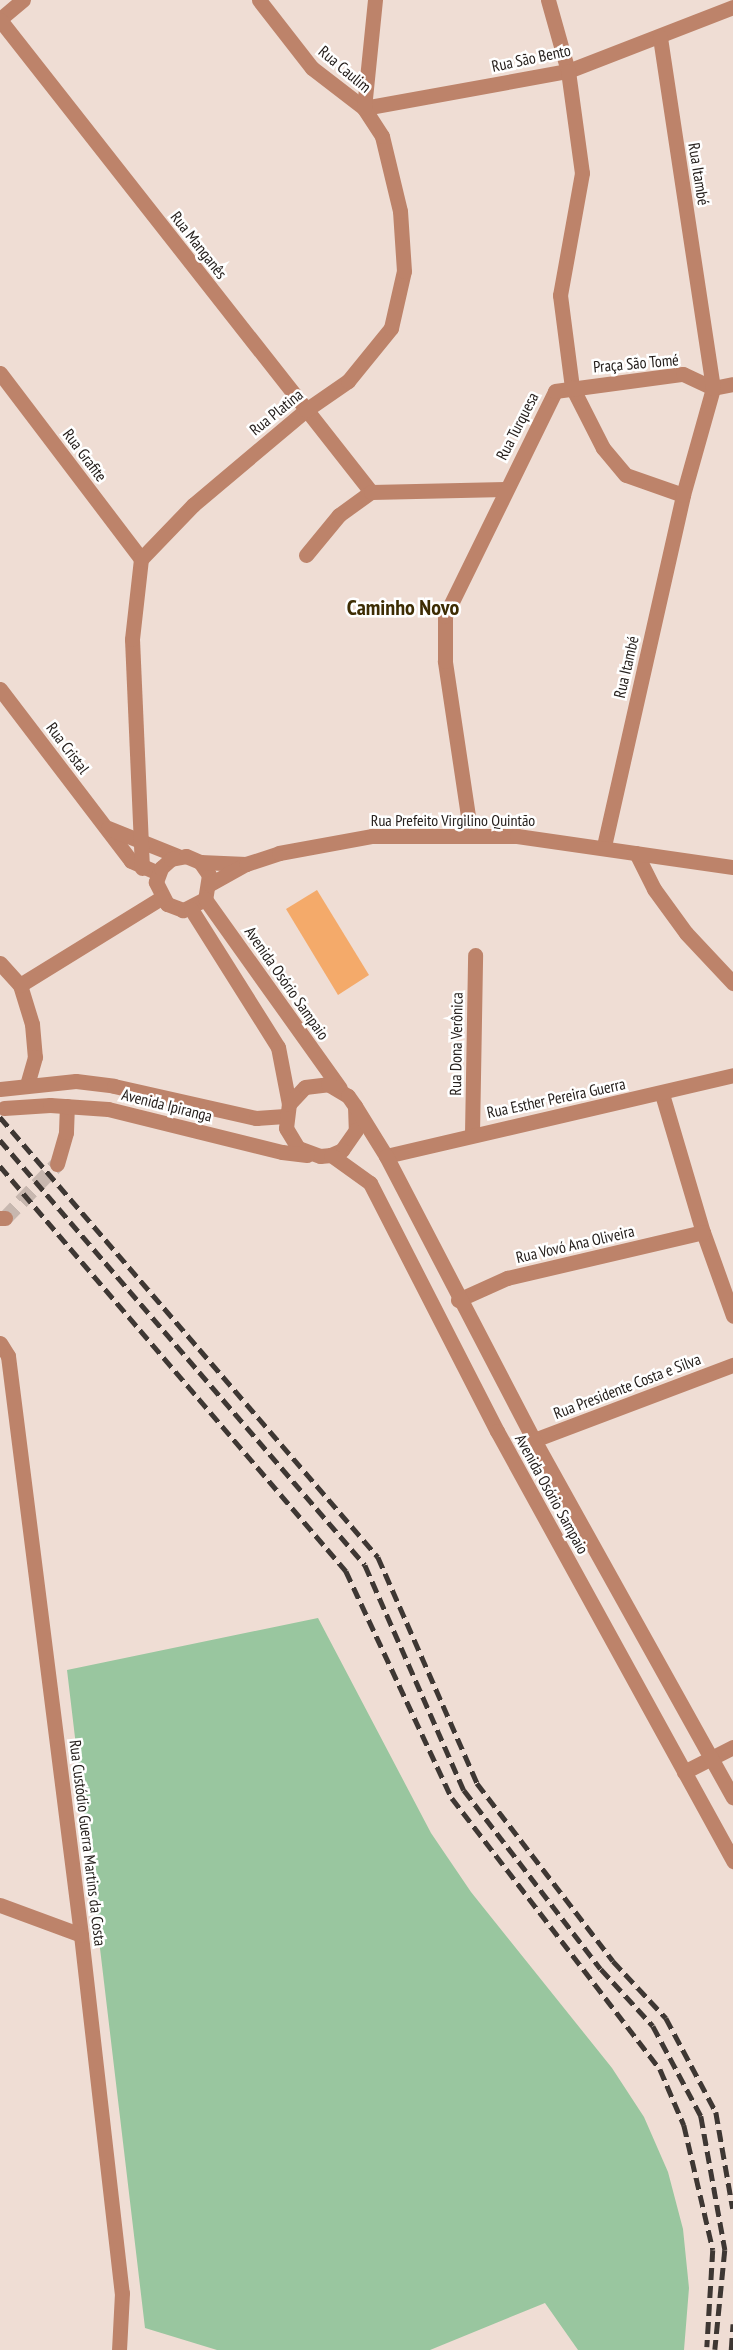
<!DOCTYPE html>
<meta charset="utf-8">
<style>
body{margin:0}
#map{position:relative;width:733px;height:2350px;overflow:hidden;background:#efddd4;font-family:"PT Sans Narrow",sans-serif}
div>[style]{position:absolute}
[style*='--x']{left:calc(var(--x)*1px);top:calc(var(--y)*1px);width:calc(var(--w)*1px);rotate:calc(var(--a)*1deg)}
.green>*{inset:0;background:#99c69f}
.building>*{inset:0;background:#f4aa6a}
.minor-tunnel>*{height:15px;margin-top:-7.5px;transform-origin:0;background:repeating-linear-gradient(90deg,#c7b7af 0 15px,transparent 0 23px)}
.minor>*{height:15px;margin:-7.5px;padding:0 7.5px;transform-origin:7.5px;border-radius:7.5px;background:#bd836a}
.tertiary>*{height:15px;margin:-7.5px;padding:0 7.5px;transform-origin:7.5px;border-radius:7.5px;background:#bd836a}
.rail>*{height:4.5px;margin-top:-2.25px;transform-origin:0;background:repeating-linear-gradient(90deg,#3e3733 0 12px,transparent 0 18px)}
span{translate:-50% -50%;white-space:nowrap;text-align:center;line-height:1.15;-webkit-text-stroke:5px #fff;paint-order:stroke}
.street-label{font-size:16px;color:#26201d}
.district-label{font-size:22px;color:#3d2c03;font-weight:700}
</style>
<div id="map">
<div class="green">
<div style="clip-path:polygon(318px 1618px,431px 1833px,471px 1892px,612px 2068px,644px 2117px,668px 2172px,683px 2229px,689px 2288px,684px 2350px,578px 2350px,545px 2303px,430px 2350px,217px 2350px,145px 2328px,67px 1670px)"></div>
</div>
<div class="building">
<div style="clip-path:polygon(317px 890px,369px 975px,338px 995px,286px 909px)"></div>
</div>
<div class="minor-tunnel">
<div style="--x:5;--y:1218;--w:75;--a:-46.1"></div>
</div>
<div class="minor">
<div style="--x:259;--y:0;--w:86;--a:52.1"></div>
<div style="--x:312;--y:68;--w:66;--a:37.6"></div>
<div style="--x:364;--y:108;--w:207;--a:-10.3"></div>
<div style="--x:568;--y:71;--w:177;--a:-21.2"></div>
<div style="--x:548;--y:0;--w:74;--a:74.3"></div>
<div style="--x:568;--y:71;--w:103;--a:82.2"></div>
<div style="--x:582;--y:173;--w:124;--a:100.2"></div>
<div style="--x:560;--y:295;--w:93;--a:82.6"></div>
<div style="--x:572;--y:387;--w:68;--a:63.1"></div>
<div style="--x:603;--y:448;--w:35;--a:50"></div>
<div style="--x:626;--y:475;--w:60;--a:19.3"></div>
<div style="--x:0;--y:19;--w:30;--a:-40"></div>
<div style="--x:0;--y:20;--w:600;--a:51.83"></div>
<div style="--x:0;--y:373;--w:233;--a:52.8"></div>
<div style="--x:713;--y:388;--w:20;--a:-11"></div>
<div style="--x:306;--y:555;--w:52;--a:-50.5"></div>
<div style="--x:339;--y:515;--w:39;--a:-36"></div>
<div style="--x:371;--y:492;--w:134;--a:-1.3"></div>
<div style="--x:471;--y:836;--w:177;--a:-98.5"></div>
<div style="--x:445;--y:661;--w:45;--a:-90"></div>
<div style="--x:445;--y:616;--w:250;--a:-63.9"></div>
<div style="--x:555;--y:391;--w:129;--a:-7.6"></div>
<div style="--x:683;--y:374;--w:33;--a:25"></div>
<div style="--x:604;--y:846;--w:360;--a:-77.3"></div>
<div style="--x:683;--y:495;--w:111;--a:-74.3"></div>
<div style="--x:713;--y:388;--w:355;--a:-98.6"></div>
<div style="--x:636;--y:853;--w:40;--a:63.4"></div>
<div style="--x:654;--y:889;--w:54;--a:54"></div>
<div style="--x:686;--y:933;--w:69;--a:46.8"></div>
<div style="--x:662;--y:1094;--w:144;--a:73.5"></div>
<div style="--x:703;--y:1232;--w:89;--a:70.3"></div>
<div style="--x:472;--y:1134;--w:179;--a:-89"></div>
<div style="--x:386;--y:1156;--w:356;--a:-13.1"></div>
<div style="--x:57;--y:1164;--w:33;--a:-74"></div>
<div style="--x:66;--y:1132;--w:26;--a:-88"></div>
<div style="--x:0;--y:1218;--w:5;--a:0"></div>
<div style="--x:458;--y:1300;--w:54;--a:-24.2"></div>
<div style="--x:507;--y:1278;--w:201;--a:-13.2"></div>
<div style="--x:0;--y:1343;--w:15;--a:58"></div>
<div style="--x:8;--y:1356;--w:584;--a:82.81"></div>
<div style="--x:81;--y:1935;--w:360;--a:83.5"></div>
<div style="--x:122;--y:2293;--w:57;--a:93"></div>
<div style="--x:534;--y:1440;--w:213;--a:-20.7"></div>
<div style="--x:684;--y:1772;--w:55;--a:-27"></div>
<div style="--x:0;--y:1905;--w:86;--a:20.3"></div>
</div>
<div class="tertiary">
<div style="--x:0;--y:689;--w:216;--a:52.7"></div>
<div style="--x:131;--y:861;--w:30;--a:24"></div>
<div style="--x:108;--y:828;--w:75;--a:21.8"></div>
<div style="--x:200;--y:862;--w:16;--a:55"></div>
<div style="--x:209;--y:875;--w:24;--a:99"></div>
<div style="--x:205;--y:899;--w:25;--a:153"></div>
<div style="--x:183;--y:910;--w:17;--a:-159"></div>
<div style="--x:167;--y:904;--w:25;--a:-117"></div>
<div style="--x:156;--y:882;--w:15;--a:-70"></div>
<div style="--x:161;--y:868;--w:13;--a:-42"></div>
<div style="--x:171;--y:859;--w:15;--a:-11"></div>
<div style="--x:186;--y:856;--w:15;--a:23"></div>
<div style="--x:200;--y:862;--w:46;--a:2.5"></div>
<div style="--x:142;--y:868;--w:229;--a:-92.5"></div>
<div style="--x:132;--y:639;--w:81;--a:-83.6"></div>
<div style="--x:141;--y:559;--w:75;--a:-46.1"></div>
<div style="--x:193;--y:505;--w:148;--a:-40.1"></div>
<div style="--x:306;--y:410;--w:51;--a:-34.6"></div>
<div style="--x:348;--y:381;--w:68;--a:-50.9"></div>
<div style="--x:391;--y:328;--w:58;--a:-77.2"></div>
<div style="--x:404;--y:271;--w:60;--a:-93.8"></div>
<div style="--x:400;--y:211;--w:77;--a:-103.5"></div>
<div style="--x:382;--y:136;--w:33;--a:-123"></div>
<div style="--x:364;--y:108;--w:109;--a:-84.2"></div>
<div style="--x:210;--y:884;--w:41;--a:-29.1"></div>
<div style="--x:246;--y:864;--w:35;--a:-18"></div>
<div style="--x:279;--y:853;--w:95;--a:-10.4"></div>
<div style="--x:372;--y:836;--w:145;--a:0"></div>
<div style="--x:517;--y:836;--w:218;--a:8.2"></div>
<div style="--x:205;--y:899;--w:232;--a:54.5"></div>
<div style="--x:191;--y:909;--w:163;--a:57.8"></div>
<div style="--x:278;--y:1047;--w:58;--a:79.1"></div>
<div style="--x:0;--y:963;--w:30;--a:48"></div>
<div style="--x:20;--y:985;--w:41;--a:72.9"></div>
<div style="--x:32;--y:1024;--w:33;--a:85"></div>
<div style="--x:35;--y:1057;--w:29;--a:106"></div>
<div style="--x:20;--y:985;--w:166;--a:-31.7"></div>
<div style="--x:0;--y:1089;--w:76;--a:-6"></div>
<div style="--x:76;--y:1081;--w:38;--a:7"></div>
<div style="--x:114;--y:1086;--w:146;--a:12.7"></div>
<div style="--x:256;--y:1118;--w:29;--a:-4"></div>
<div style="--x:355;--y:1106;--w:24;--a:88"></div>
<div style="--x:356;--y:1130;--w:24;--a:125"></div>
<div style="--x:342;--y:1150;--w:12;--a:156"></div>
<div style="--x:331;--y:1155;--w:11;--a:175"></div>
<div style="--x:320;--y:1156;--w:23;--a:-160"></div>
<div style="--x:298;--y:1148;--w:23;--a:-121"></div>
<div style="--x:286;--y:1128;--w:24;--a:-83"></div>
<div style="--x:289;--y:1104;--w:23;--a:-47"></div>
<div style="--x:305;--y:1087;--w:23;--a:-7"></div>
<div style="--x:328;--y:1084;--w:23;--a:31"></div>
<div style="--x:348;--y:1096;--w:12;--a:55"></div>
<div style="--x:355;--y:1106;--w:59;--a:58.2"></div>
<div style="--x:386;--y:1156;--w:320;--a:62.5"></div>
<div style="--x:534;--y:1440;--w:409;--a:60.9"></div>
<div style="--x:4;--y:1108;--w:46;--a:-3.7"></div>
<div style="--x:50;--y:1105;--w:58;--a:3.9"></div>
<div style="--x:108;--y:1109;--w:179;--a:13.9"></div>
<div style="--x:282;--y:1152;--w:25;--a:7"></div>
<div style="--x:331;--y:1155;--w:48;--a:35.7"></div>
<div style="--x:370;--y:1183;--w:279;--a:62.9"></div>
<div style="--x:497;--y:1431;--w:491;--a:61.2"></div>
</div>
<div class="rail">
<div style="--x:0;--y:1117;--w:580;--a:49.33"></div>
<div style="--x:378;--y:1557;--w:247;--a:66.3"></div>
<div style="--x:477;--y:1783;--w:224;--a:52.6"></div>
<div style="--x:613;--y:1961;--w:78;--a:47.1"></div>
<div style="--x:666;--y:2018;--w:106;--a:62"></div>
<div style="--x:716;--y:2112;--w:98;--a:80.1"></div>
<div style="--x:0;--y:1140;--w:560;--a:49.34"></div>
<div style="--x:365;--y:1565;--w:246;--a:66.3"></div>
<div style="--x:464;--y:1790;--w:225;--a:52.6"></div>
<div style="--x:601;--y:1969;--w:77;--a:47.6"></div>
<div style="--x:653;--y:2026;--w:102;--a:61.9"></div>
<div style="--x:701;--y:2116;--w:136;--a:79.8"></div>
<div style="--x:725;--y:2250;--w:100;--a:95.7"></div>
<div style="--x:0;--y:1166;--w:533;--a:49.49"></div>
<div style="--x:346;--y:1571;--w:251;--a:65"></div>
<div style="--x:452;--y:1798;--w:342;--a:52.5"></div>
<div style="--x:660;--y:2069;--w:61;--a:66.8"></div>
<div style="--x:684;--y:2125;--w:128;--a:76.9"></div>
<div style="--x:713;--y:2250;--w:97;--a:93.5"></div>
<div style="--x:731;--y:2350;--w:26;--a:-86"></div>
</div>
<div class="street-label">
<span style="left:531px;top:58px;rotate:-12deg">Rua São Bento</span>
<span style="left:345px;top:69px;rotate:40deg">Rua Caulim</span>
<span style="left:699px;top:174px;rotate:81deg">Rua Itambé</span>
<span style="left:199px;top:245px;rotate:52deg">Rua Manganês</span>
<span style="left:636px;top:363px;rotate:-5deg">Praça São Tomé</span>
<span style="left:276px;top:412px;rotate:-39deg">Rua Platina</span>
<span style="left:517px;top:426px;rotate:-63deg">Rua Turquesa</span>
<span style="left:85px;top:455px;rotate:53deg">Rua Grafite</span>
<span style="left:626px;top:667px;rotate:-77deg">Rua Itambé</span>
<span style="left:68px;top:748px;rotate:53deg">Rua Cristal</span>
<span style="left:453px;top:820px">Rua Prefeito Virgilino Quintão</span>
<span style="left:287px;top:983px;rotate:55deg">Avenida Osório Sampaio</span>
<span style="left:456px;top:1044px;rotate:-89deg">Rua Dona Verônica</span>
<span style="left:556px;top:1098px;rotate:-12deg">Rua Esther Pereira Guerra</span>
<span style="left:167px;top:1105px;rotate:14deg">Avenida Ipiranga</span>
<span style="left:575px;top:1244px;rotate:-13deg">Rua Vovó Ana Oliveira</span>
<span style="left:627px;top:1386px;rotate:-21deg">Rua Presidente Costa e Silva</span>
<span style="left:552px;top:1494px;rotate:61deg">Avenida Osório Sampaio</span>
<span style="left:88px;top:1843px;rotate:83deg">Rua Custódio Guerra Martins da Costa</span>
</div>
<div class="district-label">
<span style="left:403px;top:608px">Caminho Novo</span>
</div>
</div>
